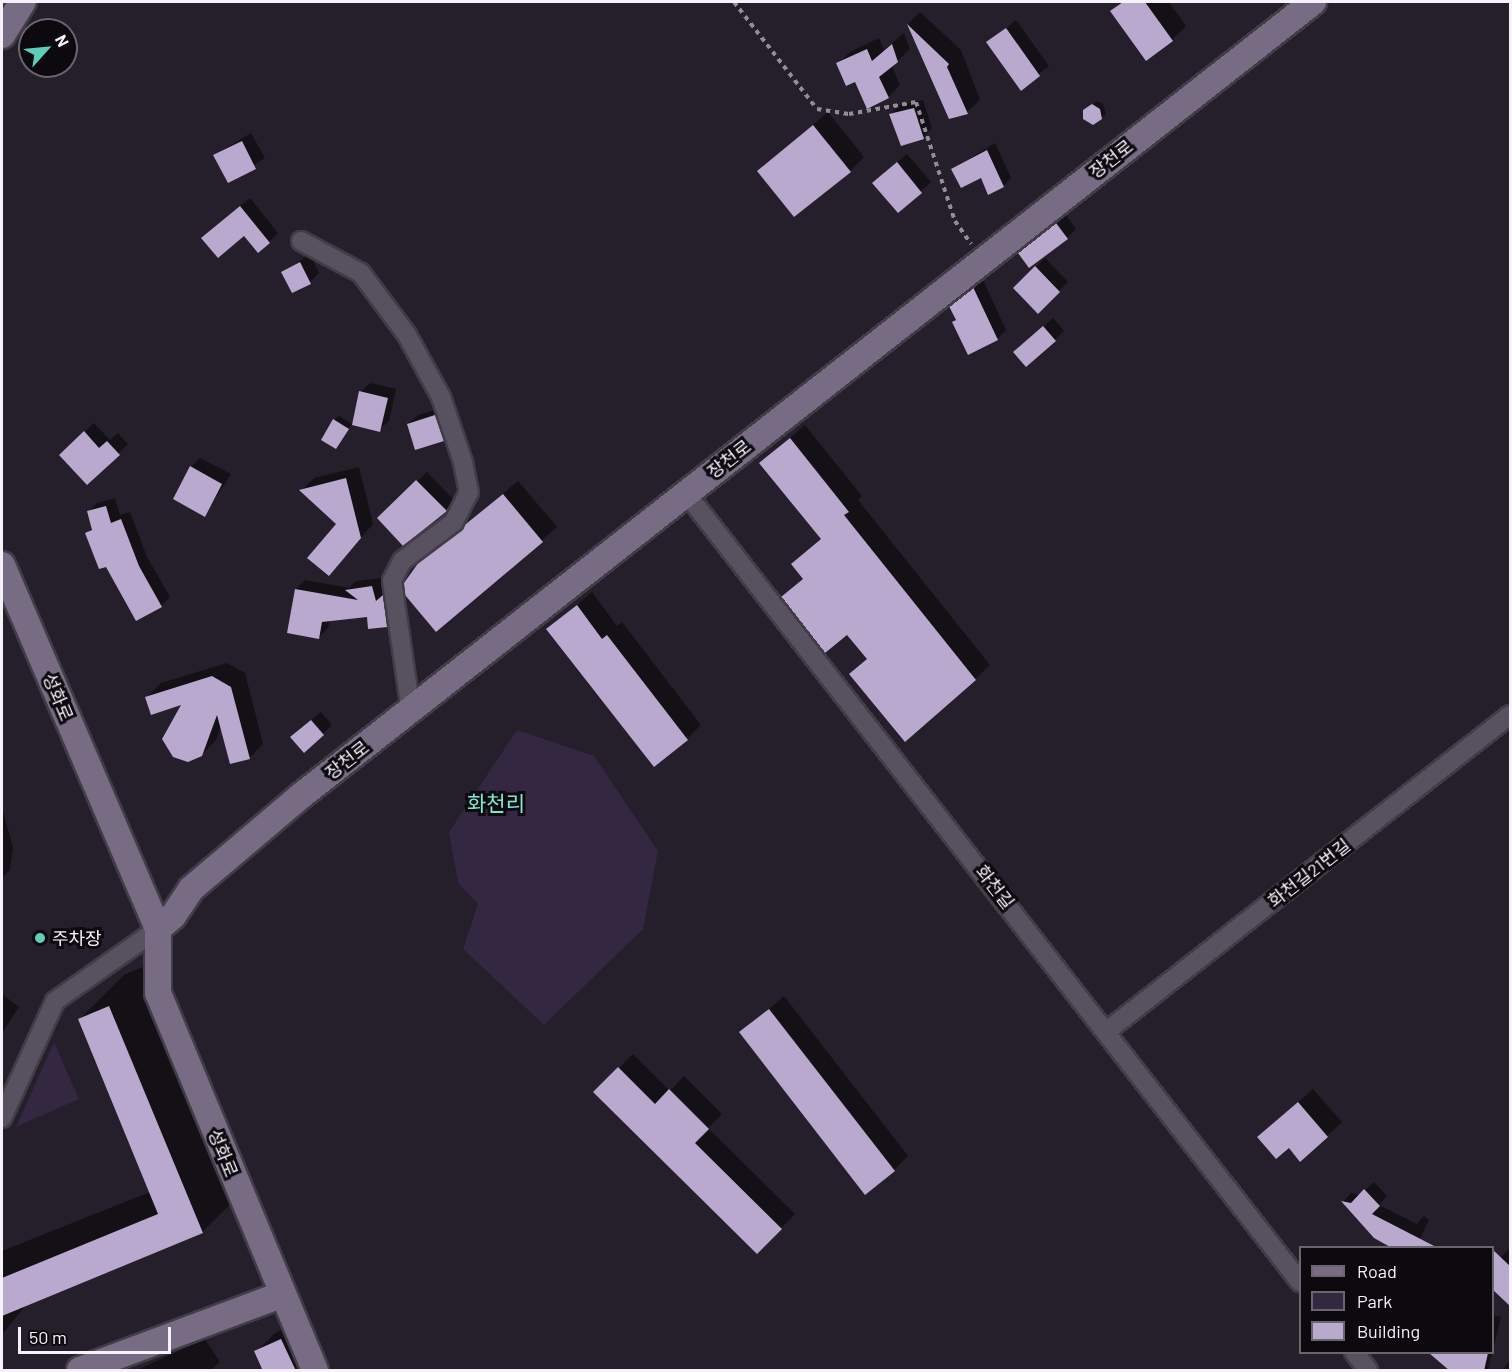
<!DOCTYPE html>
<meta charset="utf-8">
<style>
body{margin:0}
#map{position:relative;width:1512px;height:1372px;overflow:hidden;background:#241f2a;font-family:Barlow,"Noto Sans KR",sans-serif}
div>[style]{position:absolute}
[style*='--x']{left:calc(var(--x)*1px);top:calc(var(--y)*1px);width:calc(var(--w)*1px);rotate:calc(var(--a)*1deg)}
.green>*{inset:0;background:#332741}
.shadow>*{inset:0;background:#0007}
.building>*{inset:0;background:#baa9cf}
.path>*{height:4px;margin-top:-2px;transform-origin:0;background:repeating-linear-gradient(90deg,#928e97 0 4.5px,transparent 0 9px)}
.roads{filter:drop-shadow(2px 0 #413d47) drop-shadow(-2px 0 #413d47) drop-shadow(0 2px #413d47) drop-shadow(0 -2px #413d47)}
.street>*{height:18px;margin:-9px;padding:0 9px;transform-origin:9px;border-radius:9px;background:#585160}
.secondary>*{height:26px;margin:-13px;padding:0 13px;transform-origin:13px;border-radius:13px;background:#776c84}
.dots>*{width:16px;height:16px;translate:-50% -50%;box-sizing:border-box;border:3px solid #0c0a0f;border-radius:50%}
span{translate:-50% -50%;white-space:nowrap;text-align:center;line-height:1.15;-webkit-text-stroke:6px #0c0a0f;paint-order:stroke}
.street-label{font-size:18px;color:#f5f2fa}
.poi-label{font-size:18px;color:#f5f2fa}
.left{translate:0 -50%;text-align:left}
.quarter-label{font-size:21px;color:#81e6d0}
.frame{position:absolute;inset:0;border:3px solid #f5f2fa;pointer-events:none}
.legend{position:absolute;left:1299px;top:1246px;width:195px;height:108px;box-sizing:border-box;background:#0c0a0f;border:2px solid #69676d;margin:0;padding:8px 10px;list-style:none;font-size:18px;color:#f5f2fa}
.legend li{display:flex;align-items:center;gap:12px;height:30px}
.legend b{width:30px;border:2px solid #69676d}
.north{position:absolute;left:18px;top:18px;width:60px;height:60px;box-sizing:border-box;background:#0c0a0f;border:2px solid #69676d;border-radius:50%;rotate:63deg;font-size:16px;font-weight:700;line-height:24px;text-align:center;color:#f5f2fa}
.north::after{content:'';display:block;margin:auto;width:21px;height:27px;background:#5eceb8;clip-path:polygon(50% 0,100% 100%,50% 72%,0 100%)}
.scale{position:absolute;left:18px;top:1327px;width:153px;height:27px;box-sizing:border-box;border:3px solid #f5f2fa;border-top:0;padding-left:8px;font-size:18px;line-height:21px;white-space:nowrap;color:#f5f2fa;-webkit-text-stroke:4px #0c0a0f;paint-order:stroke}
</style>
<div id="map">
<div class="green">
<div style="clip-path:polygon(517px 730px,594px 756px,658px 851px,643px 929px,544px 1025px,463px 949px,478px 904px,458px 883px,449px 832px)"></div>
<div style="clip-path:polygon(54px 1042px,79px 1099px,16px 1127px)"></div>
</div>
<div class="shadow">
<div style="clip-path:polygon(1121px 2px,1169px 2px,1186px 26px,1172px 40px,1112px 11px)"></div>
<div style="clip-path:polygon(920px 12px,961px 50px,980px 100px,967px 112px,950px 117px,908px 24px)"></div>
<div style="clip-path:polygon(1016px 20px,1049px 66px,1021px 88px,988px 43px)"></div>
<div style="clip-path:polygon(904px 33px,910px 49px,892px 66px,900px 85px,888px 97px,856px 80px,838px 64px,850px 52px,879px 38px,884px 50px)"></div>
<div style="clip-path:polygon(923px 100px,932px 128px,923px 137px,891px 114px,900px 105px)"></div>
<div style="clip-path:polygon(1097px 101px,1103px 104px,1106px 114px,1101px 118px,1084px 111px)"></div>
<div style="clip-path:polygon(828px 112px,864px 157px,850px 171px,759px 171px)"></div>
<div style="clip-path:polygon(251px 133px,265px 158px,228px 181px,215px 155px)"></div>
<div style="clip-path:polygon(995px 143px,1011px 178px,1003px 186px,953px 169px)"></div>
<div style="clip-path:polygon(907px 154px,931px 182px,898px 211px,883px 174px)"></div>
<div style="clip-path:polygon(250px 198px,278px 233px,269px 242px,212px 229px)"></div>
<div style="clip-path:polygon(1066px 215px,1076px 229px,1067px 238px,1020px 253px)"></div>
<div style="clip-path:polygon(310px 254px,319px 273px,310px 282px,283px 272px)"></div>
<div style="clip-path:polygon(1045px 258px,1068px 282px,1038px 311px,1015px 288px)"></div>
<div style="clip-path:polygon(983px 280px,1006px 330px,997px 339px,954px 322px,960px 297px)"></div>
<div style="clip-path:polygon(1053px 318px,1064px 331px,1055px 340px,1015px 352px)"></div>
<div style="clip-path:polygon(370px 383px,396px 389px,389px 421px,379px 430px,361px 392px)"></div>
<div style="clip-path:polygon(444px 407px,452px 430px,443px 439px,408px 424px,418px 415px)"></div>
<div style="clip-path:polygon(339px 416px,352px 424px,336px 447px,334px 420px)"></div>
<div style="clip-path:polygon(94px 423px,110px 440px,118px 433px,128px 444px,87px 483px,61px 455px)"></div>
<div style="clip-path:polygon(805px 425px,862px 496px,858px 500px,990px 665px,975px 679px,851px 674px,868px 658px,848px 633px,783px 597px,804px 578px,793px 564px,822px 538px,761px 463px)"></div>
<div style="clip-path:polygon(200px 458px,231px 474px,205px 515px,191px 467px)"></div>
<div style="clip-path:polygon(359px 467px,373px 524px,329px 574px,338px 524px,302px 490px,314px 478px)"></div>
<div style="clip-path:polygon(427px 472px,455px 501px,446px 510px,379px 518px)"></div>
<div style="clip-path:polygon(518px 481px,557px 527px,436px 630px,437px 550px)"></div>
<div style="clip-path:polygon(115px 498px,120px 515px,130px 512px,147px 557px,170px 597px,161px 606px,87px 533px,93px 527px,88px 512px,97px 503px)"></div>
<div style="clip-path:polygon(382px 578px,396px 617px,387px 626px,369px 615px,330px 620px,328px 628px,319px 637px,296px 589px,305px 580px,349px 588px,356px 581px)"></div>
<div style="clip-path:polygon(592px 592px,617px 626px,622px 622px,701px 725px,687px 739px,548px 629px)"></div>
<div style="clip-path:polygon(227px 663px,245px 673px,263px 744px,249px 758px,221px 725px,216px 740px,201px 755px,185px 702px,147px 697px,161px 683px)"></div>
<div style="clip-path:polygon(321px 712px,332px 725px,323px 734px,292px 737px)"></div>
<div style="clip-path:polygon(2px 808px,13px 847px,10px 870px,2px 878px)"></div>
<div style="clip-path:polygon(154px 962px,247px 1188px,202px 1232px,28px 1303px,2px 1334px,2px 1251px,150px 1192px,80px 1019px,124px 975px)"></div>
<div style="clip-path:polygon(2px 994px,19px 1007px,2px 1033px)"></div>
<div style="clip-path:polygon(784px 996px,908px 1156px,894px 1170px,741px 1033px)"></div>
<div style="clip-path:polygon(633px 1054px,670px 1091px,684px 1076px,722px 1114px,708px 1128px,795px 1214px,757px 1252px,595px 1092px)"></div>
<div style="clip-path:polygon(1313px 1089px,1342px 1122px,1327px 1136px,1259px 1137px)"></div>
<div style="clip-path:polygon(1374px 1182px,1387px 1196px,1379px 1205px,1417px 1224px,1424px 1216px,1429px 1220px,1415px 1248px,1375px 1237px,1344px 1201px,1351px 1193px,1360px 1195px)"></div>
<div style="clip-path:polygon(1510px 1248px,1510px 1297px,1507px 1301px,1492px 1266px)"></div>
<div style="clip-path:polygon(1492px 1315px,1501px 1317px,1488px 1370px,1453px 1370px,1432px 1352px,1492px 1352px)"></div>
<div style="clip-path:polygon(300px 1321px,323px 1370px,264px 1370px,256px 1352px,275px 1333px)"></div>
<div style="clip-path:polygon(205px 1339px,220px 1362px,211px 1370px,137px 1370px)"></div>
<div style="clip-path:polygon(1510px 1361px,1510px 1370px,1502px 1370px)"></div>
</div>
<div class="building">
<div style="clip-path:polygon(1123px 2px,1145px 2px,1173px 41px,1146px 61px,1110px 11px)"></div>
<div style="clip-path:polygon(907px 24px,949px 64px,947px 67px,968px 114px,949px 119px)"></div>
<div style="clip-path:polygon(1006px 28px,1040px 76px,1021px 91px,986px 42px)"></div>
<div style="clip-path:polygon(892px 44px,898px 62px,879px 77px,889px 98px,867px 109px,855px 82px,846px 86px,836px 63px,867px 49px,872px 61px)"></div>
<div style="clip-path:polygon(1092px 104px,1100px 109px,1102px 119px,1093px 125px,1083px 119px,1083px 110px)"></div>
<div style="clip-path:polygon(914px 108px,924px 139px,901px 146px,889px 114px)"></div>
<div style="clip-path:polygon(813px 125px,851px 172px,794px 217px,757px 171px)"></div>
<div style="clip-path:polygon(242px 141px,256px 169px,228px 183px,213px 155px)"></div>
<div style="clip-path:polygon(987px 150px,1004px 187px,988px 195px,981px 178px,961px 188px,951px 169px)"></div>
<div style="clip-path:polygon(897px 162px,922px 193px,898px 213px,872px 183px)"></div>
<div style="clip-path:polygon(240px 206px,270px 243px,258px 253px,244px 236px,218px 258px,201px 238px)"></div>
<div style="clip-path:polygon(1056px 223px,1068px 239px,1029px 268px,1018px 253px)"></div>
<div style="clip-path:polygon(300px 262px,311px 284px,292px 293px,281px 272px)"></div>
<div style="clip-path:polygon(1035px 266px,1060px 292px,1038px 314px,1013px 288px)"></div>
<div style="clip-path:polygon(973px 287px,998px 340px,968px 355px,952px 322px,956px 320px,949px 306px)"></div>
<div style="clip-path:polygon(1043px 326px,1056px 341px,1026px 367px,1013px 352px)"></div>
<div style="clip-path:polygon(359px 391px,388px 398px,380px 432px,352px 425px)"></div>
<div style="clip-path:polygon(435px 415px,444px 441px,415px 450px,407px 424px)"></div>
<div style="clip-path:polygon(333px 419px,349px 429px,336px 449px,321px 440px)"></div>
<div style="clip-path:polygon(84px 431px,99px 448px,107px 441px,120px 455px,87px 485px,59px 455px)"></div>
<div style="clip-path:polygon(790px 438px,849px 512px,844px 515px,976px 680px,905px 742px,849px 674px,867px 659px,847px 635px,825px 653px,781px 597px,803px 579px,791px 564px,821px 539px,759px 463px)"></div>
<div style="clip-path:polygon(190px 466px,222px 484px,205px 517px,173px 499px)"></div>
<div style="clip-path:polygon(346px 478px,361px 538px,329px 576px,307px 558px,336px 524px,299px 490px)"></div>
<div style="clip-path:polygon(416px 480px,447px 511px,403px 546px,377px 518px)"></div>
<div style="clip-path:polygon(503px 494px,543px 542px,436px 632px,405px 595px,404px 583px,419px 562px)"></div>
<div style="clip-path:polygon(106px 506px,111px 523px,121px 519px,139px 566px,162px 607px,136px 621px,106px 567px,99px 569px,85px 533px,92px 530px,87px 511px)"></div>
<div style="clip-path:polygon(372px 586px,376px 601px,383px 595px,387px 627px,368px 629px,367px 617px,322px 622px,319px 639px,287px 633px,295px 589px,358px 600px,345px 590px)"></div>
<div style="clip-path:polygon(577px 605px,602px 639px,607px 635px,688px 740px,654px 767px,546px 629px)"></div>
<div style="clip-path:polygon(212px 676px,231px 687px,250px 759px,230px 764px,217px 715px,202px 756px,188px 762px,173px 757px,162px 739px,181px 705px,151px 715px,145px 697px)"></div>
<div style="clip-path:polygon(311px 720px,324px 735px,304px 753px,290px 737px)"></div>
<div style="clip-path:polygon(109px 1006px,203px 1233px,2px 1316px,2px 1278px,158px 1214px,78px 1019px)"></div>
<div style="clip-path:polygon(769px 1009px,895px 1171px,865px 1195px,739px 1032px)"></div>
<div style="clip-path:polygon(618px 1067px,655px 1104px,669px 1089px,709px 1129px,695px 1143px,782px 1229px,757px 1254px,593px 1092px)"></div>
<div style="clip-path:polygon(1298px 1102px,1328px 1137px,1300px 1162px,1289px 1148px,1276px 1159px,1257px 1137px)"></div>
<div style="clip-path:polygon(1364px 1189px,1380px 1206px,1372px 1214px,1438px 1248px,1392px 1248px,1374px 1238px,1341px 1201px,1351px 1203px)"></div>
<div style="clip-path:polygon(1492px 1249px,1510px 1266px,1510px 1306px,1492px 1289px)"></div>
<div style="clip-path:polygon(281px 1339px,296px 1371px,263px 1371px,254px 1351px)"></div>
<div style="clip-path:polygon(1429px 1353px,1488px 1353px,1484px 1371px,1450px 1371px)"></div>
</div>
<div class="path">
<div style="--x:734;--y:2;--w:135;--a:52.2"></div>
<div style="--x:817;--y:109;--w:32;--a:9"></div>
<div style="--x:849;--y:114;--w:68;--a:-10.2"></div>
<div style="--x:916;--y:102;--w:125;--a:71.9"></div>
<div style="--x:955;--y:221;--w:28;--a:55"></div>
</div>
<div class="roads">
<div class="street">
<div style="--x:301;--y:241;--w:68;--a:28.1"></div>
<div style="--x:361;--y:273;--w:77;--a:53.4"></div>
<div style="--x:407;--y:335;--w:71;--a:61.3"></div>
<div style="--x:441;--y:397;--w:69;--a:71.3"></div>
<div style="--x:463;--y:462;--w:31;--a:79"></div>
<div style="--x:469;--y:492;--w:34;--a:117"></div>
<div style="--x:454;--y:522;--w:65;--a:143.1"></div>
<div style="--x:402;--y:561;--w:22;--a:117"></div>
<div style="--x:392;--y:581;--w:131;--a:81.7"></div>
<div style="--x:686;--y:493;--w:1000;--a:52.11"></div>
<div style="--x:1107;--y:1031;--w:512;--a:-38.1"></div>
<div style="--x:2;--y:1118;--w:128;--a:-65.6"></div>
<div style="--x:55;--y:1001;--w:126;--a:-35"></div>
<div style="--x:1354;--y:1352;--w:23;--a:52"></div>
</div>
<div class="secondary">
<div style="--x:2;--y:35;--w:39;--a:-58"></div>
<div style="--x:2;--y:565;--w:396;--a:66.8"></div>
<div style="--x:158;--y:929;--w:64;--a:90"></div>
<div style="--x:158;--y:993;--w:408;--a:67.4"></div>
<div style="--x:158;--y:929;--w:20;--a:-41"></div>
<div style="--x:173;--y:916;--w:32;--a:-56"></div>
<div style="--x:191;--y:889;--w:145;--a:-40.3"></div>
<div style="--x:302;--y:795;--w:1285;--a:-38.11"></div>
<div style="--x:80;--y:1370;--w:215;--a:-20.5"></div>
</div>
</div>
<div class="dots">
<div style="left:40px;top:938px;background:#5eceb8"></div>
</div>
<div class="street-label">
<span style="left:1111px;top:159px;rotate:-38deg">장천로</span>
<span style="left:729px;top:459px;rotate:-38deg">장천로</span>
<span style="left:58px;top:697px;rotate:67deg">성화로</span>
<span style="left:347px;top:760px;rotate:-38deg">장천로</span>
<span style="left:1309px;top:873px;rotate:-38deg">화천길21번길</span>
<span style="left:995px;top:887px;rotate:52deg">화천길</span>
<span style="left:223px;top:1153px;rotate:68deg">성화로</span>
</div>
<div class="poi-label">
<span class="left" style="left:52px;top:938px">주차장</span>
</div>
<div class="quarter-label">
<span style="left:496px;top:803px">화천리</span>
</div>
<div class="frame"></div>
<ul class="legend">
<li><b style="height:8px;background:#776c84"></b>Road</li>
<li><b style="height:16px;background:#332741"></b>Park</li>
<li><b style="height:16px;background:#baa9cf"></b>Building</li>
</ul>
<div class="north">N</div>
<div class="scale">50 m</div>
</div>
